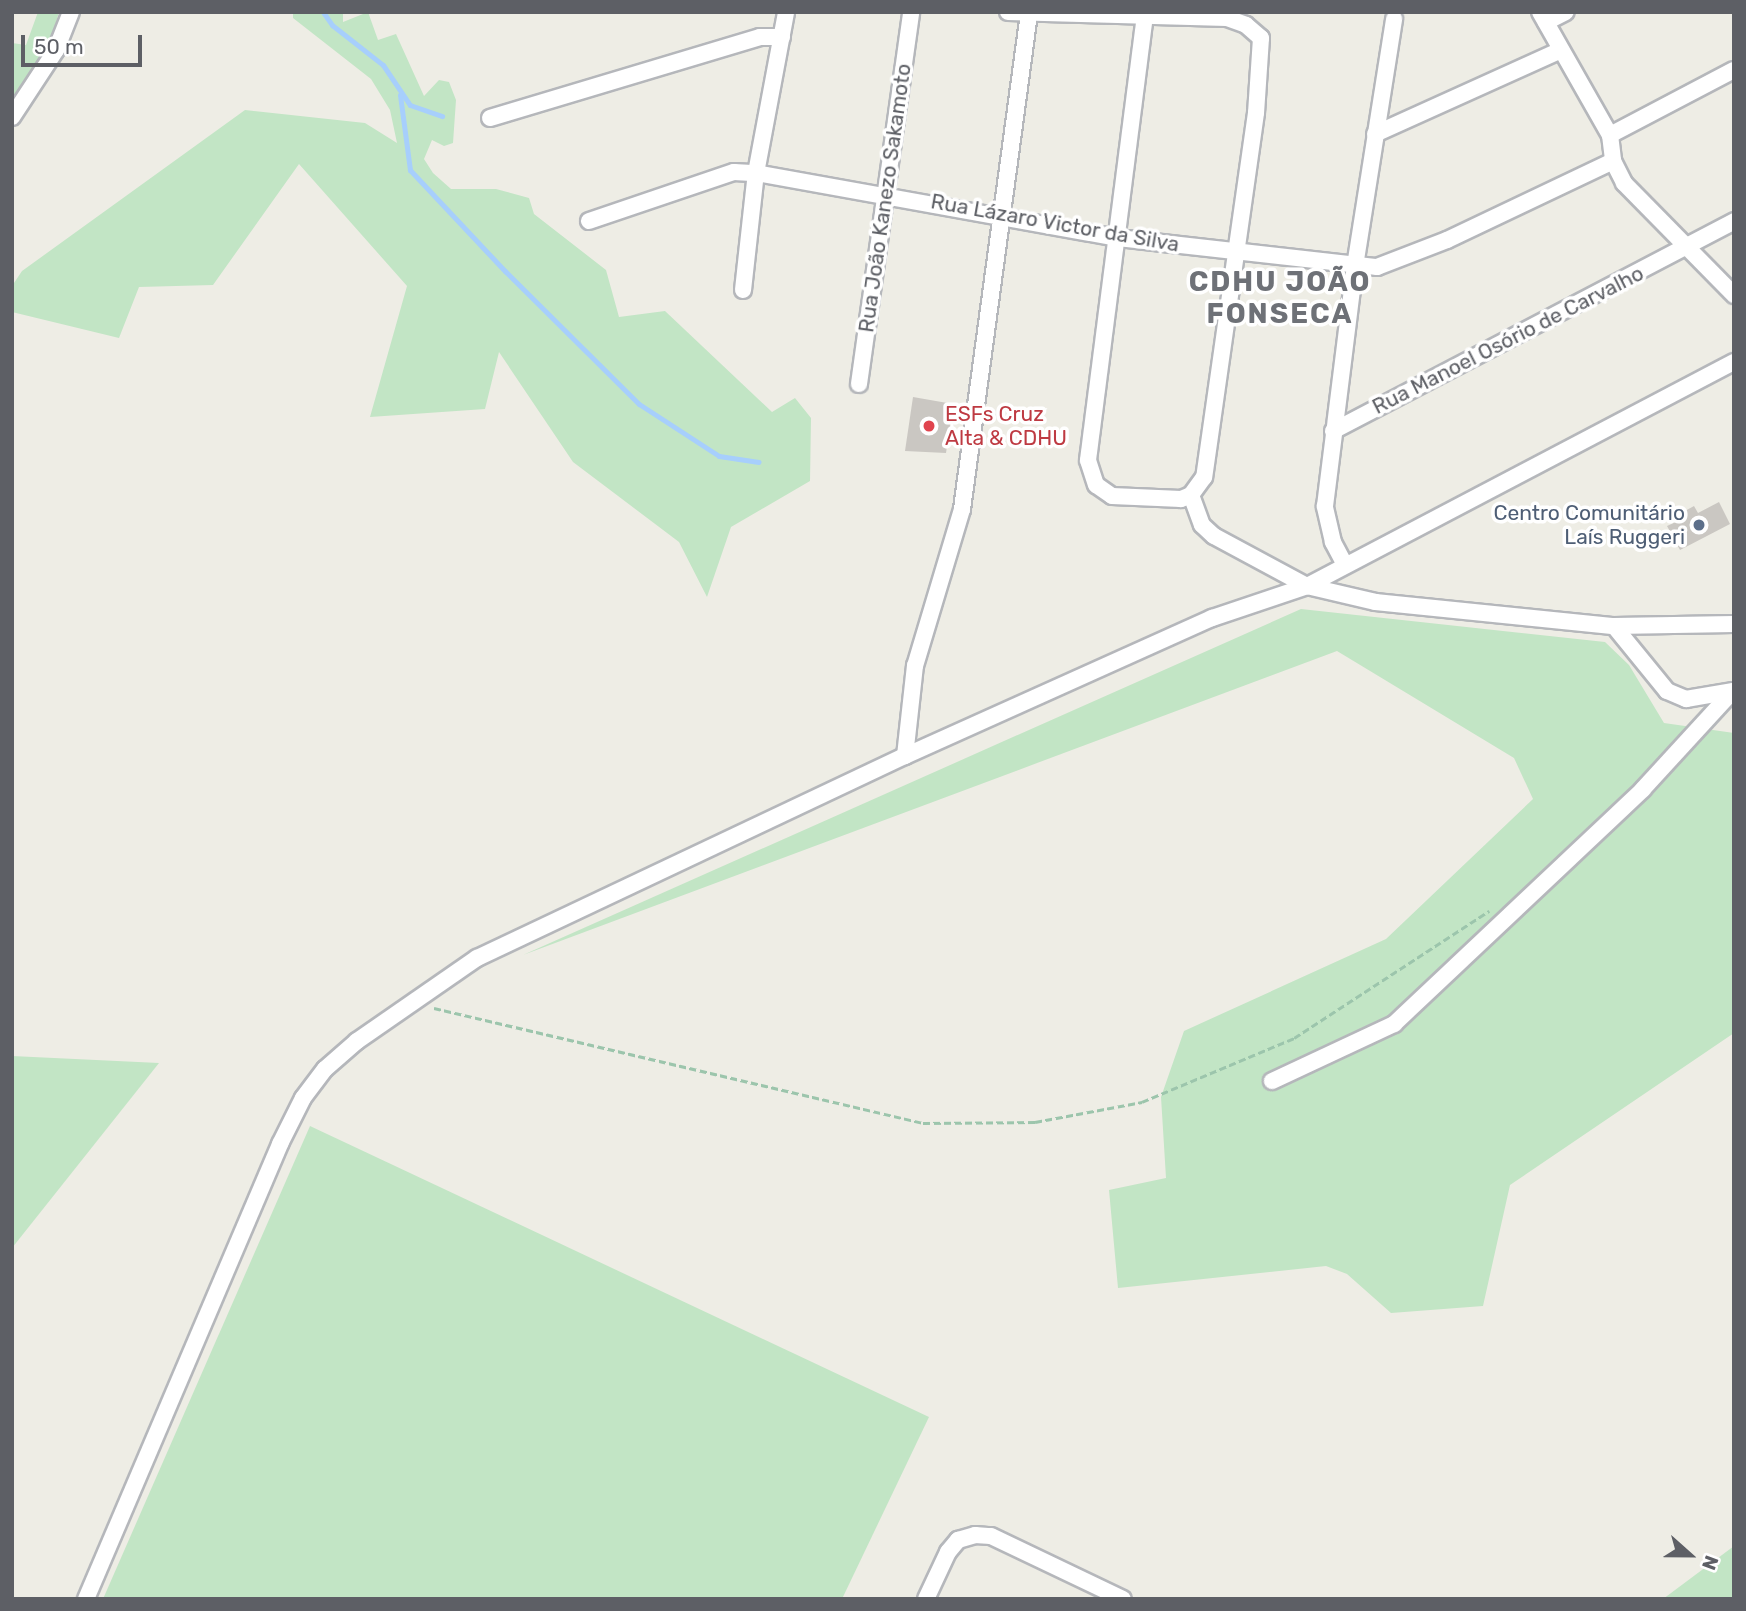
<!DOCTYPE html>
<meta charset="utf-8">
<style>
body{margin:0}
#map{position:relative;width:1746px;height:1611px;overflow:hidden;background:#eeede5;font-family:Rubik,sans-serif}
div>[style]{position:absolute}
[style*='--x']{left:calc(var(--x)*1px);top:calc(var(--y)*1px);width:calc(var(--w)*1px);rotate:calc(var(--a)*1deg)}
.green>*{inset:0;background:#c2e5c5}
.stream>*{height:5px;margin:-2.5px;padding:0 2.5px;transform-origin:2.5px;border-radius:2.5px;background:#a7cffc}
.building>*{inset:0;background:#cac7c2}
.path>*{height:2.5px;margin-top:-1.25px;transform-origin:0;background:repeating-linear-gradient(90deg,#9cc5ac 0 7px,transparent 0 10.5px)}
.roads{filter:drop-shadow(2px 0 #b5b7bb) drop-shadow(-2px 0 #b5b7bb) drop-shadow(0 2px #b5b7bb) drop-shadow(0 -2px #b5b7bb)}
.minor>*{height:16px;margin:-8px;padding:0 8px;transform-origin:8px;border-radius:8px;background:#fff}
.dots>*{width:19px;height:19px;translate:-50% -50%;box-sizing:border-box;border:4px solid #fff;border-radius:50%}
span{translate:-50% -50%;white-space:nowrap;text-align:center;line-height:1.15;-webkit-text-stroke:7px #fff;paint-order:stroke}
.street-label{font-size:21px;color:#5d5f65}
.health-label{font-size:21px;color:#be3a42}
.left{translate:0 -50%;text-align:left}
.service-label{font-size:21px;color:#4e5e75}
.right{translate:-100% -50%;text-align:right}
.district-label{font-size:28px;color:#6e7177;font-weight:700;letter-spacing:2px}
.frame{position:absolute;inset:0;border:14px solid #5d5f65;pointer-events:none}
.north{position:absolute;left:1655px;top:1520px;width:70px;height:70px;-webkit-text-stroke:5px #fff;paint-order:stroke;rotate:111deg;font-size:19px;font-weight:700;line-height:28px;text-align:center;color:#5d5f65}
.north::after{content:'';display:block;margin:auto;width:24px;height:32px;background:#5d5f65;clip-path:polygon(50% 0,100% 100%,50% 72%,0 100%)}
.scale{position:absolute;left:21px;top:35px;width:121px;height:32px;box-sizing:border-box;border:4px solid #5d5f65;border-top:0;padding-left:9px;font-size:21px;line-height:24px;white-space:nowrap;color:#5d5f65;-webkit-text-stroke:5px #fff;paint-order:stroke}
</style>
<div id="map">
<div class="green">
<div style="clip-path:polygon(38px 12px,59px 12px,45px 59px,12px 106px,12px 43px,26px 45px)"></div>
<div style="clip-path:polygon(293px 12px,343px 12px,343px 22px,368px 12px,378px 40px,396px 34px,424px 96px,439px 80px,449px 82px,456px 100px,453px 143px,444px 146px,432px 140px,424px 159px,433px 173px,451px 189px,496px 189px,529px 198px,534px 214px,606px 270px,619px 317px,665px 311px,772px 412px,795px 398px,811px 418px,810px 481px,731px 527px,707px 597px,679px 542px,573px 462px,499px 352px,485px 409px,370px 417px,407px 286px,299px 164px,213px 285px,139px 287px,119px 338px,12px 312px,12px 286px,22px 271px,245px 110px,365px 123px,397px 143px,390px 110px,371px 79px,293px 18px)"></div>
<div style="clip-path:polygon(1301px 609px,1605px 642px,1629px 665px,1664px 723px,1734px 733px,1734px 1033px,1510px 1185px,1483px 1306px,1391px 1313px,1347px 1274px,1326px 1266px,1118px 1288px,1109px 1190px,1166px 1178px,1161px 1097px,1184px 1031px,1386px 939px,1533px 799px,1514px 758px,1337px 651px,523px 955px)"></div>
<div style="clip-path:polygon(12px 1056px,159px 1063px,12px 1248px)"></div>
<div style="clip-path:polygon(310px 1126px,929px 1417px,842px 1599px,103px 1599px)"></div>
<div style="clip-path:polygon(1734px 1546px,1734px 1599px,1663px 1599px)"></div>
</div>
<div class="stream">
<div style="--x:323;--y:12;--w:16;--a:55"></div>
<div style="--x:332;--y:25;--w:65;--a:38.1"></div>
<div style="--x:383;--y:65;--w:48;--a:56"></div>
<div style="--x:410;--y:105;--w:34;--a:19"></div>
<div style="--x:400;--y:95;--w:76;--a:82.4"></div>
<div style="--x:410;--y:170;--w:139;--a:46.8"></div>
<div style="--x:505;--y:271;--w:189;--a:44.8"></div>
<div style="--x:639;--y:404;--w:95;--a:33"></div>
<div style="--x:719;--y:456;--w:40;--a:8.5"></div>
</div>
<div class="building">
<div style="clip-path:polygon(913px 397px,953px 404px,946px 453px,905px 451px)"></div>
<div style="clip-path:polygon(1719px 502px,1730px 524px,1680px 550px,1667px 526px,1678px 521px,1676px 516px,1694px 506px,1698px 513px)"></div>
</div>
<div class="path">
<div style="--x:434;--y:1008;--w:502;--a:13.23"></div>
<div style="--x:923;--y:1123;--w:112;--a:-0.5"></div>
<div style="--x:1035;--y:1122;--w:109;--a:-10.6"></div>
<div style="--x:1142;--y:1102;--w:165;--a:-22.8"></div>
<div style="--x:1294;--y:1038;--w:233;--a:-33.1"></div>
</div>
<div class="roads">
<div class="minor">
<div style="--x:1008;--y:12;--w:219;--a:1.6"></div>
<div style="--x:1227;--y:18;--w:20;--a:20"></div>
<div style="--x:1246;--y:25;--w:20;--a:41"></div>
<div style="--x:1261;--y:38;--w:75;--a:93.8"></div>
<div style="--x:1256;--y:113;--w:368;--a:98.1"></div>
<div style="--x:1204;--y:477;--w:22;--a:126"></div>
<div style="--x:1191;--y:495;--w:11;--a:158"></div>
<div style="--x:1181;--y:499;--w:69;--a:-177.5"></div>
<div style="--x:1112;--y:496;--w:19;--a:-145"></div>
<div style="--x:1096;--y:485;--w:26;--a:-108"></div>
<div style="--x:1088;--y:460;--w:447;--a:-82.7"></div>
<div style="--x:1540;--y:12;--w:142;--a:60.4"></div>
<div style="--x:1610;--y:135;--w:26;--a:83"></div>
<div style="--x:1613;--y:161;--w:25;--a:63"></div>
<div style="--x:1624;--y:183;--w:157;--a:45.5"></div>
<div style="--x:1546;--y:22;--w:22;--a:-27"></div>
<div style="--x:12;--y:117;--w:80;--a:-56.7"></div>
<div style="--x:56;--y:50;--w:41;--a:-68.5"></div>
<div style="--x:490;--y:118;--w:282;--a:-16.7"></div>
<div style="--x:760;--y:37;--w:22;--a:0"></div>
<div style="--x:1375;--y:134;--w:202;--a:-24.3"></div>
<div style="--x:1610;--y:135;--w:140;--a:-27.7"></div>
<div style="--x:589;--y:221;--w:153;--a:-18.7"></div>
<div style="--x:734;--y:172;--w:22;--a:3"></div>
<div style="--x:756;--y:173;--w:368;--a:10.2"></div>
<div style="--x:1118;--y:238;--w:261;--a:6.4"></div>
<div style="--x:1377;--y:267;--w:75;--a:-21.1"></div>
<div style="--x:1447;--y:240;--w:184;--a:-25.4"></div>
<div style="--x:743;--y:290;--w:118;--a:-83.7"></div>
<div style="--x:756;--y:173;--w:164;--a:-79.4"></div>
<div style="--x:859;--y:384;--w:376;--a:-82"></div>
<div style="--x:1333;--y:431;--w:453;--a:-27.6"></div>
<div style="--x:1191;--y:495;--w:32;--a:70"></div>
<div style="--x:1202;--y:525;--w:16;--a:43"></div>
<div style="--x:1214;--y:536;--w:106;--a:28.3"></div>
<div style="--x:1307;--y:586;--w:71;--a:13.1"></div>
<div style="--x:1376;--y:602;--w:239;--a:5.8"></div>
<div style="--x:1614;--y:626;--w:84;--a:50.8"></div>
<div style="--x:1667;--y:691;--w:21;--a:23"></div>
<div style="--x:1686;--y:699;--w:48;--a:-9.7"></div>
<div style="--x:1344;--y:563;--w:24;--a:-118"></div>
<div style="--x:1333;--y:542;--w:37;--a:-103"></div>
<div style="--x:1325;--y:506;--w:242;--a:-82.9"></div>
<div style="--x:1355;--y:266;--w:250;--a:-81"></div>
<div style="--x:1614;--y:626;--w:120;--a:-1"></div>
<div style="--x:905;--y:756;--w:91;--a:-83.7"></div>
<div style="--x:915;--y:666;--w:164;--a:-73.3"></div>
<div style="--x:962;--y:509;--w:500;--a:-82.3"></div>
<div style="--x:1272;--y:1081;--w:135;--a:-25"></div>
<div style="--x:1394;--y:1024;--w:342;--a:-43.3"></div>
<div style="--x:1643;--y:789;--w:132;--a:-47.5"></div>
<div style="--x:86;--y:1599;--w:495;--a:-66.9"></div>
<div style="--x:280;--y:1144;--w:51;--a:-63.4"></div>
<div style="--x:303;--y:1098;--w:36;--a:-53"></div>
<div style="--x:325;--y:1069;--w:43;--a:-41.2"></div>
<div style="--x:357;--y:1041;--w:146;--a:-34.7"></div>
<div style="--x:477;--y:958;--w:473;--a:-25.3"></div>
<div style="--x:905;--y:756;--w:337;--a:-24.2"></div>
<div style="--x:1212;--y:618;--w:100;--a:-18.6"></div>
<div style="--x:1307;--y:586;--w:482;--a:-27.7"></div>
<div style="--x:926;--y:1599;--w:52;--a:-64.9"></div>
<div style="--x:948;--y:1552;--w:16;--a:-50"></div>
<div style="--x:958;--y:1540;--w:18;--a:-16"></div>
<div style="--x:975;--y:1535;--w:16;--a:4"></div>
<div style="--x:991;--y:1536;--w:146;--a:25.5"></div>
</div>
</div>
<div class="dots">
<div style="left:929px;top:426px;background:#e0444e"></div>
<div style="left:1699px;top:525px;background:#5c6f8a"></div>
</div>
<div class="street-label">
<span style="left:885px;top:198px;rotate:-82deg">Rua João Kanezo Sakamoto</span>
<span style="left:1055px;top:223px;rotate:10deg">Rua Lázaro Victor da Silva</span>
<span style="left:1508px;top:340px;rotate:-27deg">Rua Manoel Osório de Carvalho</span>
</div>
<div class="health-label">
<span class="left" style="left:945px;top:426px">ESFs Cruz<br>Alta &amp; CDHU</span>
</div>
<div class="service-label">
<span class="right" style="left:1685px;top:525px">Centro Comunitário<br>Laís Ruggeri</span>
</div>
<div class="district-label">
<span style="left:1280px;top:298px">CDHU JOÃO<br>FONSECA</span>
</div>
<div class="frame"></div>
<div class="north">N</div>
<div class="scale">50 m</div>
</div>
